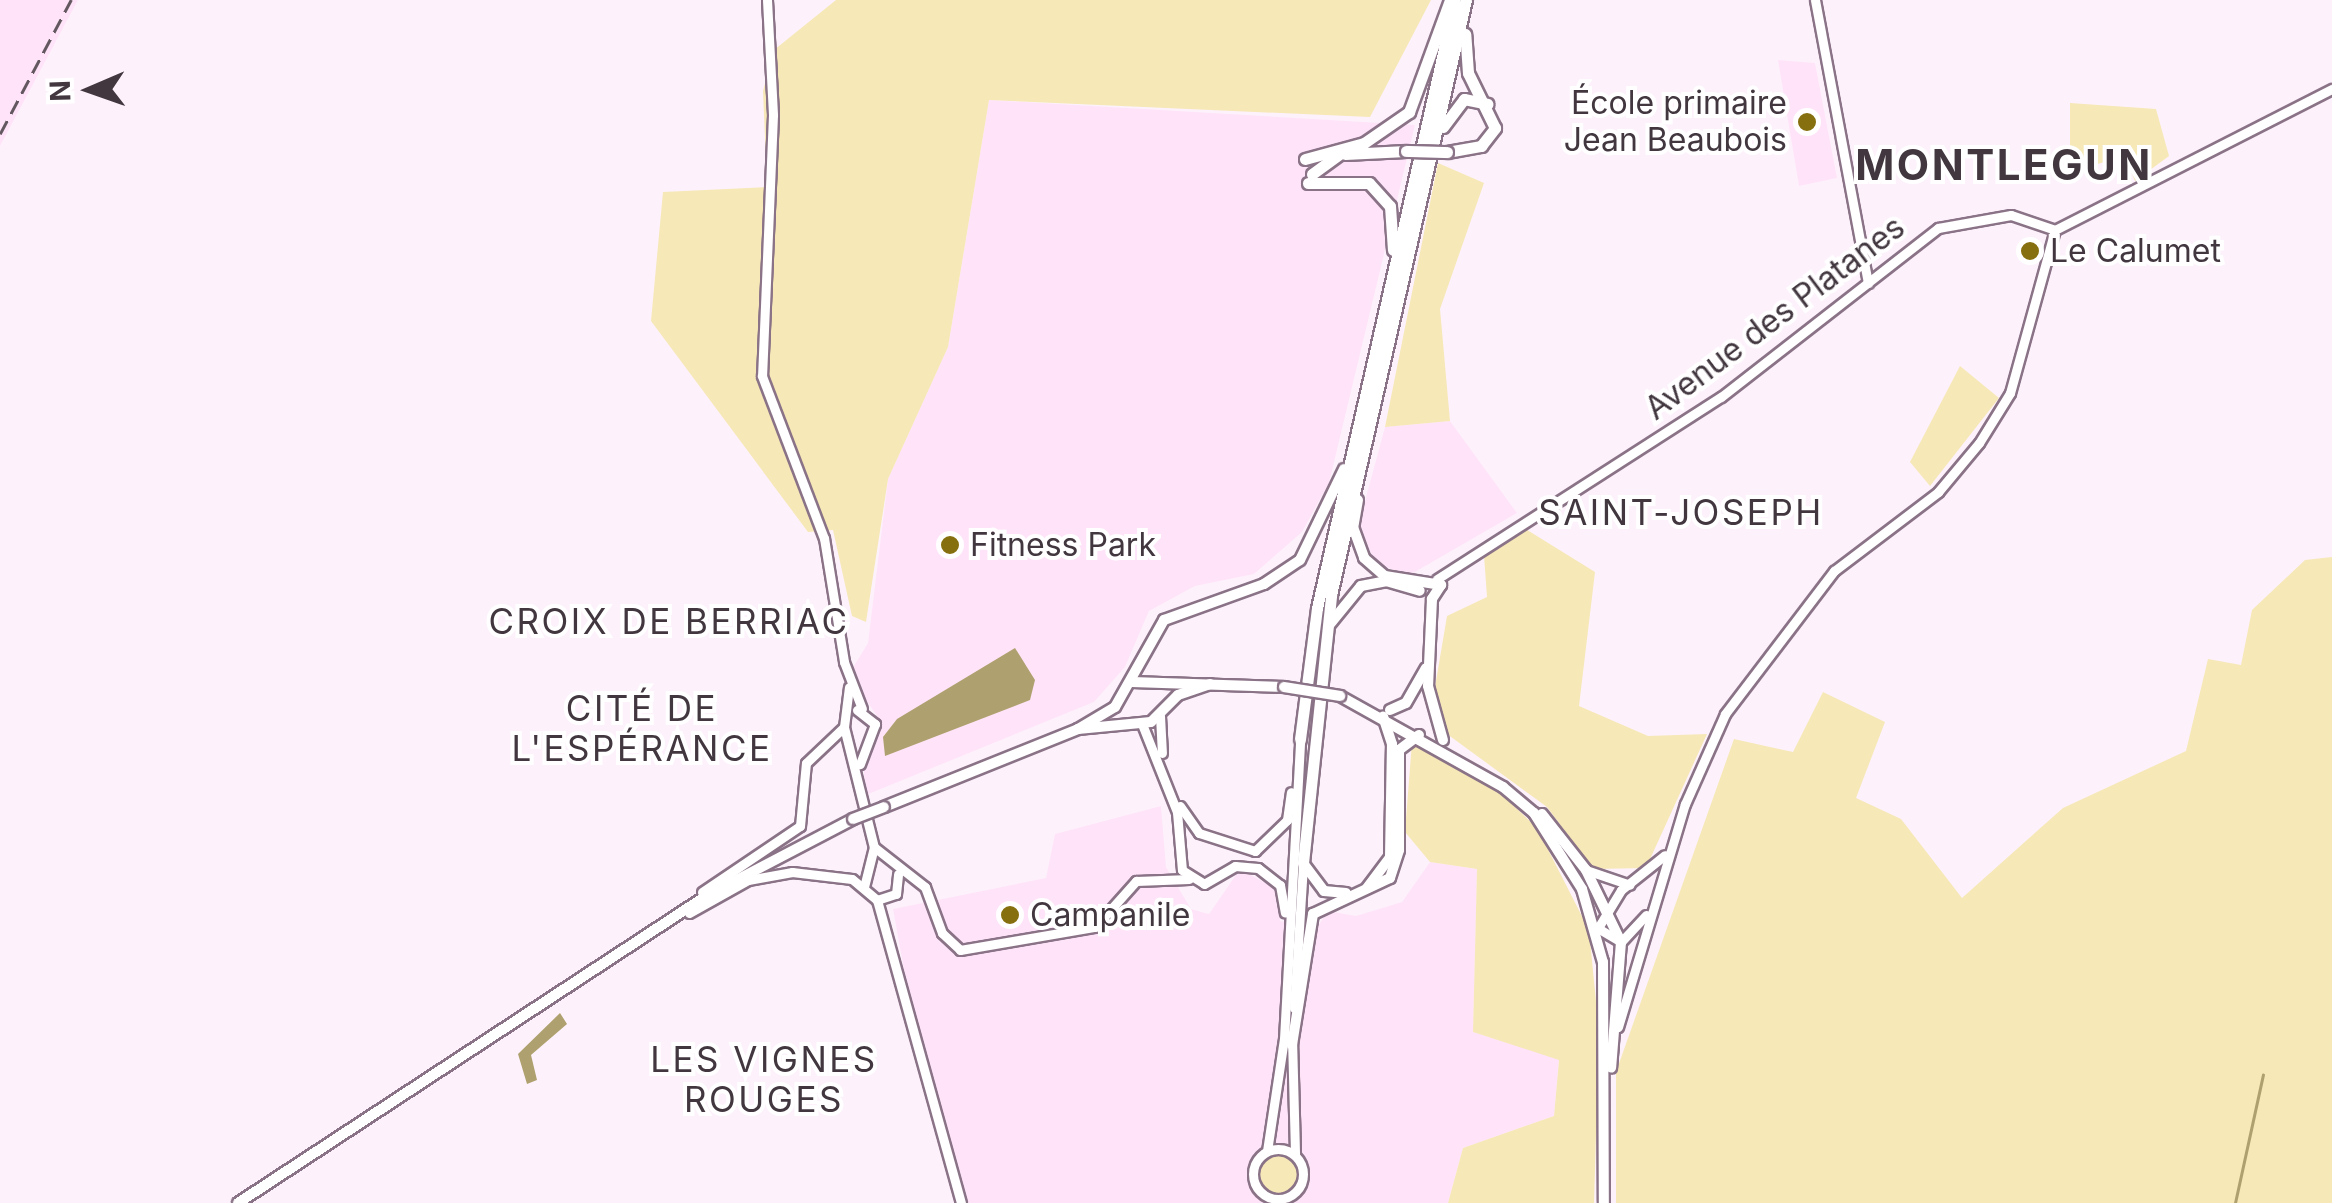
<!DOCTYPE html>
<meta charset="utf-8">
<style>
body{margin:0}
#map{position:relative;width:2332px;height:1203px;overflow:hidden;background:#fdf2fb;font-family:Inter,sans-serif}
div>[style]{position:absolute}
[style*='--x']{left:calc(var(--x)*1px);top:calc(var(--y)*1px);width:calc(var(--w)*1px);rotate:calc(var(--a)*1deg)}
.built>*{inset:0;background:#ffe4f9}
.green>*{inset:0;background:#f6e8b7}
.round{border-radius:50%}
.water>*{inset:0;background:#afa16f}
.stream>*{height:2.5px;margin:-1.25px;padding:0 1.25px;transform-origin:1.25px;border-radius:1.25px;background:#afa16f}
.roads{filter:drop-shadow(2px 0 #8b7387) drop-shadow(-2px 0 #8b7387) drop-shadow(0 2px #8b7387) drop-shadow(0 -2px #8b7387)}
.secondary>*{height:9px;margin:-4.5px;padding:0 4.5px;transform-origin:4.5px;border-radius:4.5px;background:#fff}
.secondary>.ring{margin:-4.5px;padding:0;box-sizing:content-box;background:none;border:9px solid #fff;border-radius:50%}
.primary>*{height:10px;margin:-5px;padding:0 5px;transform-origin:5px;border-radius:5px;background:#fff}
.highway>*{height:11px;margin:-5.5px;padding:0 5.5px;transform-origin:5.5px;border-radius:5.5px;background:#fff}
.rail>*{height:2.5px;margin-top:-1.25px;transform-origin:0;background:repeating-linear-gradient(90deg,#635860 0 15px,transparent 0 23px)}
.bridges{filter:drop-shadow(2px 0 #8b7387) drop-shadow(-2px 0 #8b7387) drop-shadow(0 2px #8b7387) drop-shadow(0 -2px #8b7387)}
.primary-bridge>*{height:10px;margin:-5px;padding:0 5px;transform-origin:5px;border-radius:5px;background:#fff}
.highway-bridge>*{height:11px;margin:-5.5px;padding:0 5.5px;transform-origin:5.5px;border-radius:5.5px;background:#fff}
.dots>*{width:28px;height:28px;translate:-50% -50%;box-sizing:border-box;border:5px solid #fff;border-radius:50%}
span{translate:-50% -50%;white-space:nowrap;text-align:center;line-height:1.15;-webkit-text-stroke:8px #fff;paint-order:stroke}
.poi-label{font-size:32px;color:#42373f}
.right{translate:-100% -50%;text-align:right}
.left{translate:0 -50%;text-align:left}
.street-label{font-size:32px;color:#42373f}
.neighbourhood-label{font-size:35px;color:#42373f;letter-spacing:2.5px}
.district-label{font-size:42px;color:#42373f;font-weight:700;letter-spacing:2.5px}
.north{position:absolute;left:40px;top:40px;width:100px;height:100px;-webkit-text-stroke:8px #fff;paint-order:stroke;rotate:268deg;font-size:28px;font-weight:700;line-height:40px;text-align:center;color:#42373f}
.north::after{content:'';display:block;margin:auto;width:35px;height:45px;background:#42373f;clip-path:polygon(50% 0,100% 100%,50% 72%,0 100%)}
</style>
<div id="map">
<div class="built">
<div style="clip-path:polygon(0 0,78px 0,0 146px)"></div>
<div style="clip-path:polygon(1778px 60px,1815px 63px,1837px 178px,1799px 186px)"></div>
<div style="clip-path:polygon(989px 100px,1415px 125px,1329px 483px,1302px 532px,1254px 574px,1195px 586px,1149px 611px,1125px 667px,1094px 702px,866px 795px,863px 764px,881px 722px,849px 674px,868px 643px,888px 479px,948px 347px)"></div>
<div style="clip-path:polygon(1450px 421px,1517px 513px,1408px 576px,1374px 562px,1359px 523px,1385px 427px)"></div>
<div style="clip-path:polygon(1161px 806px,1166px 867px,1191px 909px,1209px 914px,1240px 869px,1278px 890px,1280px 921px,1316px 929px,1328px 911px,1356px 916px,1402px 902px,1430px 862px,1477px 869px,1473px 1032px,1559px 1059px,1554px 1116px,1463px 1148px,1448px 1203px,966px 1203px,918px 1048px,893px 909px,1046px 878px,1055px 834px)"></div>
</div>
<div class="green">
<div style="clip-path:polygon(836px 0,1431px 0,1370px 117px,989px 100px,948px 347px,888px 479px,866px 622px,852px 616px,833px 530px,808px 532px,651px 321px,663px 192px,767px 187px,763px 91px,774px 50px)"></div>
<div style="clip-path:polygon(2070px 103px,2156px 109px,2169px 156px,2135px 181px,2125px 156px,2070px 172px)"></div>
<div style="clip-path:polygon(1438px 163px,1484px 183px,1440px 309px,1450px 421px,1385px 427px)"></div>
<div style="clip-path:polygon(1960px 366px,1999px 398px,1930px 486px,1910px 462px)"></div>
<div style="clip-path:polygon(1524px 528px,1595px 572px,1579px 706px,1648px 736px,1707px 734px,1646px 868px,1593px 869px,1547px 807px,1447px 734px,1434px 693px,1447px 616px,1487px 597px,1484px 555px)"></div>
<div style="clip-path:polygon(2332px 557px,2332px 1203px,1616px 1203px,1616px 1072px,1734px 739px,1793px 752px,1823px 692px,1885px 722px,1856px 798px,1901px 819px,1962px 898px,2063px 808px,2186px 751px,2208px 659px,2241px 665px,2252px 610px,2305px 560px)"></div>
<div style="clip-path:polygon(1412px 742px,1492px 785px,1537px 828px,1589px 930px,1599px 1032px,1594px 1203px,1448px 1203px,1463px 1148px,1554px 1116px,1559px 1060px,1473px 1032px,1477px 869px,1430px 862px,1405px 832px)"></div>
<div class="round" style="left:1258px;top:1153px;width:40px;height:40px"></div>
</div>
<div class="water">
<div style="clip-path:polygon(1015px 648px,1035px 680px,1030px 700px,885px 756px,883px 737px,897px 719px)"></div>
<div style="clip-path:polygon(560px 1013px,567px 1024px,531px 1055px,537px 1080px,527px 1084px,518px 1054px)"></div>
</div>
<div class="stream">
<div style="--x:2235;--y:1203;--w:131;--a:-77.7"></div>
</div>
<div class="roads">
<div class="secondary">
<div style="--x:767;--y:0;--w:115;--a:87"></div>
<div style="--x:773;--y:115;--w:261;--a:92.4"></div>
<div style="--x:762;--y:376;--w:173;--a:69.1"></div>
<div style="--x:824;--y:538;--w:126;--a:80.8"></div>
<div style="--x:844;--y:662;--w:50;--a:69"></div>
<div style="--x:1815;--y:0;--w:288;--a:79.4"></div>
<div style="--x:2055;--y:230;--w:311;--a:-27"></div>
<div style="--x:1437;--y:579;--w:337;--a:-32.7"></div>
<div style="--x:1721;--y:397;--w:275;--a:-37.9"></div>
<div style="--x:1938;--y:228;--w:74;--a:-10.1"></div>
<div style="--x:2011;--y:215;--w:46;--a:18.8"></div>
<div style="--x:857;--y:710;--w:23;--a:38"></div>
<div style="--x:875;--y:724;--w:43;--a:110.6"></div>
<div style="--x:1160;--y:716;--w:37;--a:87"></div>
<div style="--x:1142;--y:724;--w:95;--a:68.3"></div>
<div style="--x:1177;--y:812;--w:58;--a:85.1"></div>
<div style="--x:1182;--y:870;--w:26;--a:32"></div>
<div style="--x:1204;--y:884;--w:36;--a:-30"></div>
<div style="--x:1235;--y:866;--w:23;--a:5"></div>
<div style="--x:1258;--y:868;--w:28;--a:38"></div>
<div style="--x:1280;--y:885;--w:28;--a:80"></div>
<div style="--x:844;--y:727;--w:124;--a:76"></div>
<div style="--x:874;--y:847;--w:65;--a:38.1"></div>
<div style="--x:925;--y:887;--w:49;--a:69.7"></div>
<div style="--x:942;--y:933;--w:25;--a:43"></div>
<div style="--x:960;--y:950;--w:137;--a:-9.7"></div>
<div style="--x:1095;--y:927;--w:62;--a:-48.3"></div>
<div style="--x:1136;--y:881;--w:53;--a:-2.2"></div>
<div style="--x:1180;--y:806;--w:33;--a:55"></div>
<div style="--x:1199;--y:833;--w:59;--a:17.8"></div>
<div style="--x:1255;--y:851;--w:45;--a:-44.1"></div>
<div style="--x:1287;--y:820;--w:28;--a:-82"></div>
<div style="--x:1586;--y:870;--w:46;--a:18.8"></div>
<div style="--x:864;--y:887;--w:41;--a:-76"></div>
<div style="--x:702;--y:892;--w:118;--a:-34"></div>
<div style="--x:800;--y:826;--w:63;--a:-84.6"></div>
<div style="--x:806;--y:763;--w:52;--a:-43.5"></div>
<div style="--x:844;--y:727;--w:40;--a:-82.9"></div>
<div style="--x:877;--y:900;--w:20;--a:-18"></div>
<div style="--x:896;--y:894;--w:20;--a:-84"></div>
<div style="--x:689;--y:913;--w:68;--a:-29.2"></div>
<div style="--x:748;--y:880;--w:45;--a:-10.3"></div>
<div style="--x:792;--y:872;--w:60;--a:6.7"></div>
<div style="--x:852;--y:879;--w:33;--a:40"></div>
<div style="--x:877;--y:900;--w:314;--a:74.5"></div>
<div style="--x:1646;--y:915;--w:37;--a:133"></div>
<div style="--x:1621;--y:942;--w:27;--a:-149"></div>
<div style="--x:1598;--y:928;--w:44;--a:-58.8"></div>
<div style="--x:1621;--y:890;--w:56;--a:-38.5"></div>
<div style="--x:1294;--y:1008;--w:145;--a:-86.4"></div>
<div style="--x:1618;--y:1027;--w:233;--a:-73.3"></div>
<div style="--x:1685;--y:804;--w:98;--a:-66"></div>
<div style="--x:1725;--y:714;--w:180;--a:-52.7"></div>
<div style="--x:1834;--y:571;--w:131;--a:-37.2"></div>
<div style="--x:1938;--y:492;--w:64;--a:-50.1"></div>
<div style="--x:1979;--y:443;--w:59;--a:-58.2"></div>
<div style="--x:2010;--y:393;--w:169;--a:-74.6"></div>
<div style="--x:1292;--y:1038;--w:116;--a:88.5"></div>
<div class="ring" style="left:1253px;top:1149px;width:41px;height:41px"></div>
<div style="--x:1267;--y:1151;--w:113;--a:-81.4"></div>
<div style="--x:1284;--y:1039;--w:300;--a:-86.9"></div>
</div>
<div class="primary">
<div style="--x:1358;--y:500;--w:27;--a:100"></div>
<div style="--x:1353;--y:527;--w:33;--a:70"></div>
<div style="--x:1364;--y:558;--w:28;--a:41"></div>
<div style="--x:1385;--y:576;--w:57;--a:9.1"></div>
<div style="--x:1441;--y:585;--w:17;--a:123"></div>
<div style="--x:1432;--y:599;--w:87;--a:92.6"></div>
<div style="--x:1428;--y:686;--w:56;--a:74.5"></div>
<div style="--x:1330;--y:624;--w:49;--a:-50.8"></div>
<div style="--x:1361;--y:586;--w:25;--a:-11"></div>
<div style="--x:1386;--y:581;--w:35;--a:16"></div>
<div style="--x:1132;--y:682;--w:152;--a:1.9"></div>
<div style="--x:1340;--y:696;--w:187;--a:29.2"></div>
<div style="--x:1503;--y:787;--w:40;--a:40"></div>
<div style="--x:1534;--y:813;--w:90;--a:57.7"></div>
<div style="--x:1582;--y:889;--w:76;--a:74"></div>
<div style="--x:1603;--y:962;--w:241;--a:89.8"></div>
<div style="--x:1390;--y:710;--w:17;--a:-24"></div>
<div style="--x:1406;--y:703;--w:40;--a:-60.3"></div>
<div style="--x:1078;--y:729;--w:43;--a:-30.7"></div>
<div style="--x:1115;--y:707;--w:100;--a:-60.6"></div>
<div style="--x:1164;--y:620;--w:106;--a:-19.8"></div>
<div style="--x:1264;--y:584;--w:43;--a:-33.7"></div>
<div style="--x:1300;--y:560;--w:101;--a:-64.2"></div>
<div style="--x:884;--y:807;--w:209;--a:-21.9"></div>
<div style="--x:1078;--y:729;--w:73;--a:-5.5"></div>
<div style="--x:1151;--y:722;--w:38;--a:-45"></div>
<div style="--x:1178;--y:695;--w:34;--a:-19"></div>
<div style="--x:1542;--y:814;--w:71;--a:51.8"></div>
<div style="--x:1586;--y:870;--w:80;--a:64.1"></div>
<div style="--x:1621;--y:942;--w:126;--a:94.5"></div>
<div style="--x:1303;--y:863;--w:35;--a:53"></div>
<div style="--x:1324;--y:891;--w:22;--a:5"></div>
<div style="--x:1367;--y:888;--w:39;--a:-53"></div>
<div style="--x:1390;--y:857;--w:113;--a:-89"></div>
<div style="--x:1392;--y:744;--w:29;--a:-108"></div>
<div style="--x:1292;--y:1045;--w:133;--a:-80.9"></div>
<div style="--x:1313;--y:914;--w:85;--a:-25.1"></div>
<div style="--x:1390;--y:878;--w:29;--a:-72"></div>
<div style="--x:1399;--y:850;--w:100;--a:-90"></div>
<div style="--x:1399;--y:750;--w:25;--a:-37"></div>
<div style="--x:238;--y:1203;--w:560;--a:-33.26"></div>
<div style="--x:706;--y:896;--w:166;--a:-27.6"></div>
</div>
<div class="highway">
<div style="--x:1443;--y:127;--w:35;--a:-53"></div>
<div style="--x:1464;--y:99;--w:24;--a:12"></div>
<div style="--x:1447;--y:152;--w:35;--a:-10"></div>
<div style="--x:1481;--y:146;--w:23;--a:-52"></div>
<div style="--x:1495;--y:128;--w:61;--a:-116.1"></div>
<div style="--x:1468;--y:73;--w:39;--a:-94"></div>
<div style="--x:1345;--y:154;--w:61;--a:-2.8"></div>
<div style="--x:1305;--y:159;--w:61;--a:-15.2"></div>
<div style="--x:1364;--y:143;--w:55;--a:-34.6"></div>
<div style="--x:1409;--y:112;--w:119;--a:-69.9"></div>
<div style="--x:1312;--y:174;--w:34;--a:-36"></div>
<div style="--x:1308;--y:183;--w:61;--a:0"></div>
<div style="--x:1369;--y:183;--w:31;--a:48"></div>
<div style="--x:1390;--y:206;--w:44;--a:86.1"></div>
<div style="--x:1300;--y:739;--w:132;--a:-82.6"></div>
<div style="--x:1317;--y:608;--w:623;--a:-77.21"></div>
<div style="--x:1303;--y:863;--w:269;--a:-84"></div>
<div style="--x:1331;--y:595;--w:610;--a:-77.22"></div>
</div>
</div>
<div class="rail">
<div style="--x:0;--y:134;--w:152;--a:-62.1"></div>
</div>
<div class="bridges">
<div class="primary-bridge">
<div style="--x:1284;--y:687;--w:57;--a:9.1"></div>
<div style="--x:853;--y:819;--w:33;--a:-21"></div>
</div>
<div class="highway-bridge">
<div style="--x:1406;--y:151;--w:41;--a:1.4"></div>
</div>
</div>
<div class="dots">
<div style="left:1807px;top:122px;background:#856f0e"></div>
<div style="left:2030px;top:251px;background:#856f0e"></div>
<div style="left:950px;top:545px;background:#856f0e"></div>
<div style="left:1010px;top:915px;background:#856f0e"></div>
</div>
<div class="poi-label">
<span class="right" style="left:1787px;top:122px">École primaire<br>Jean Beaubois</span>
<span class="left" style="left:2050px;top:251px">Le Calumet</span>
<span class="left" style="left:970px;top:545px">Fitness Park</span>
<span class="left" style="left:1030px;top:915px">Campanile</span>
</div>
<div class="street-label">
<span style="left:1775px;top:318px;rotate:-37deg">Avenue des Platanes</span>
</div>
<div class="neighbourhood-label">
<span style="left:1681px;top:512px">SAINT-JOSEPH</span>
<span style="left:669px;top:621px">CROIX DE BERRIAC</span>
<span style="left:642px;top:728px">CITÉ DE<br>L'ESPÉRANCE</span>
<span style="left:764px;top:1079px">LES VIGNES<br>ROUGES</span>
</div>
<div class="district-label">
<span style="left:2004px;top:165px">MONTLEGUN</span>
</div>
<div class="north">N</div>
</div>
